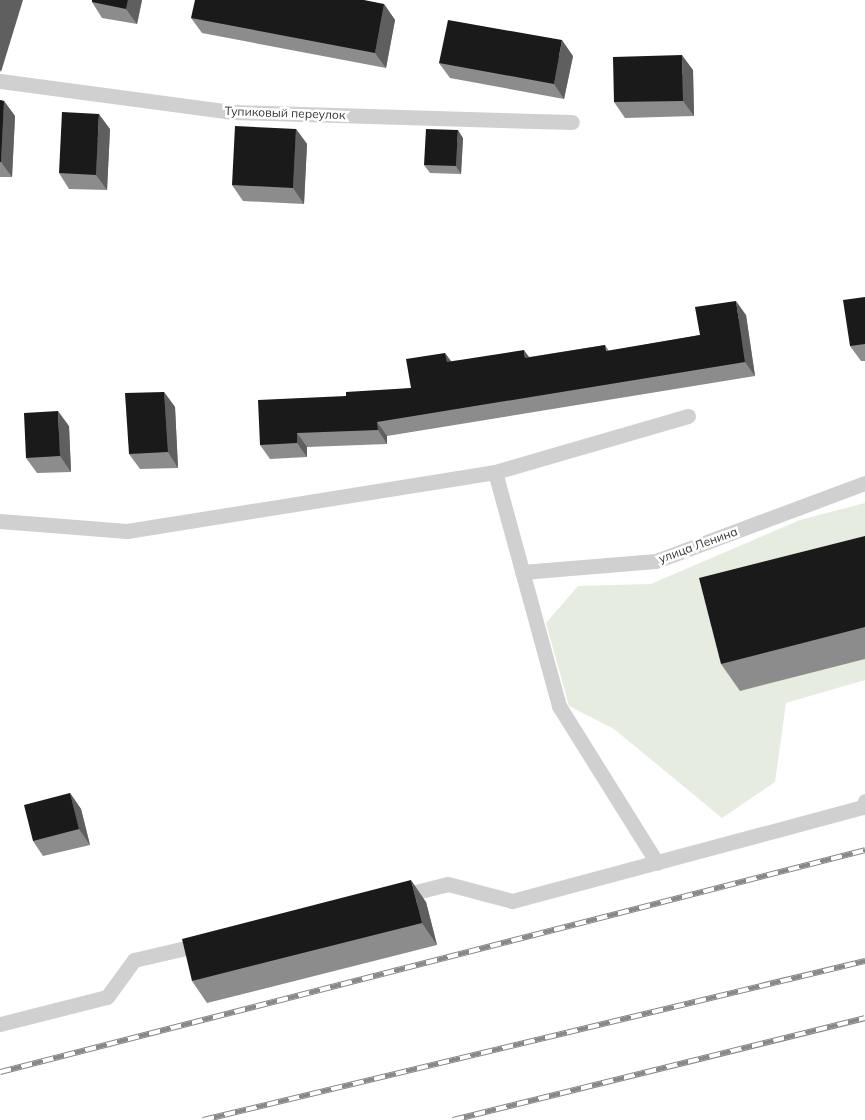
<!DOCTYPE html>
<meta charset="utf-8">
<style>
body{margin:0}
#map{position:relative;width:865px;height:1120px;overflow:hidden;background:#fff;font-family:Mulish,sans-serif}
div>[style]{position:absolute}
[style*='--x']{left:calc(var(--x)*1px);top:calc(var(--y)*1px);width:calc(var(--w)*1px);rotate:calc(var(--a)*1deg)}
.green>*{inset:0;background:#e6ecdf}
.lane>*{height:15px;margin:-7.5px;padding:0 7.5px;transform-origin:7.5px;border-radius:7.5px;background:#d0d0d0}
.rail>*{height:5.5px;margin-top:-2.75px;transform-origin:0;background:repeating-linear-gradient(90deg,#fff 0 11px,#888 0 22px);box-sizing:border-box;border-block:1px solid #888}
.wall>*{inset:0;background:#8c8c8c}
.shaded-wall>*{inset:0;background:#5f5f5f}
.building>*{inset:0;background:#1a1a1a}
span{translate:-50% -50%;white-space:nowrap;text-align:center;line-height:1.15;-webkit-text-stroke:5px #fff;paint-order:stroke}
.street-label{font-size:12px;color:#333}
</style>
<div id="map">
<div class="green">
<div style="clip-path:polygon(865px 503px,865px 680px,786px 703px,775px 782px,722px 818px,614px 729px,569px 706px,546px 623px,578px 586px,651px 584px,800px 520px)"></div>
</div>
<div class="lane">
<div style="--x:0;--y:81;--w:235;--a:7.6"></div>
<div style="--x:233;--y:112;--w:339;--a:1.7"></div>
<div style="--x:495;--y:472;--w:243;--a:74.7"></div>
<div style="--x:559;--y:706;--w:185;--a:58"></div>
<div style="--x:0;--y:521;--w:127;--a:4.5"></div>
<div style="--x:127;--y:531;--w:373;--a:-9.1"></div>
<div style="--x:495;--y:472;--w:201;--a:-16.2"></div>
<div style="--x:522;--y:572;--w:134;--a:-4.7"></div>
<div style="--x:656;--y:561;--w:223;--a:-20.5"></div>
<div style="--x:400;--y:896;--w:49;--a:-14"></div>
<div style="--x:448;--y:884;--w:66;--a:14.9"></div>
<div style="--x:512;--y:901;--w:363;--a:-15"></div>
<div style="--x:863;--y:807;--w:6;--a:-72"></div>
<div style="--x:0;--y:1024;--w:110;--a:-14.2"></div>
<div style="--x:107;--y:997;--w:46;--a:-53.9"></div>
<div style="--x:134;--y:960;--w:71;--a:-13.1"></div>
</div>
<div class="rail">
<div style="--x:0;--y:1072;--w:893;--a:-14.39"></div>
<div style="--x:203;--y:1120;--w:681;--a:-13.51"></div>
<div style="--x:453;--y:1120;--w:424;--a:-13.9"></div>
</div>
<div class="wall">
<div style="clip-path:polygon(92px 0,142px 0,137px 24px,102px 18px,92px 2px)"></div>
<div style="clip-path:polygon(384px 4px,395px 20px,386px 68px,202px 33px,191px 18px)"></div>
<div style="clip-path:polygon(573px 56px,564px 99px,450px 78px,439px 63px)"></div>
<div style="clip-path:polygon(693px 70px,694px 116px,625px 118px,614px 102px)"></div>
<div style="clip-path:polygon(0 100px,4px 101px,15px 116px,12px 177px,0 177px)"></div>
<div style="clip-path:polygon(110px 129px,107px 190px,69px 189px,59px 173px)"></div>
<div style="clip-path:polygon(296px 129px,307px 144px,304px 204px,243px 201px,232px 185px)"></div>
<div style="clip-path:polygon(463px 138px,461px 174px,430px 173px,424px 165px)"></div>
<div style="clip-path:polygon(865px 297px,865px 361px,861px 361px,850px 346px)"></div>
<div style="clip-path:polygon(746px 315px,755px 376px,387px 436px,387px 444px,307px 447px,307px 457px,270px 459px,260px 445px,346px 396px,411px 388px,445px 353px,451px 361px,529px 357px,605px 345px,609px 351px,700px 335px)"></div>
<div style="clip-path:polygon(164px 392px,175px 407px,178px 468px,140px 469px,129px 454px)"></div>
<div style="clip-path:polygon(69px 426px,71px 472px,37px 473px,26px 458px)"></div>
<div style="clip-path:polygon(865px 536px,865px 659px,740px 691px,721px 664px)"></div>
<div style="clip-path:polygon(70px 793px,81px 809px,90px 845px,43px 856px,33px 841px)"></div>
<div style="clip-path:polygon(426px 902px,437px 945px,207px 1003px,192px 981px)"></div>
</div>
<div class="shaded-wall">
<div style="clip-path:polygon(0 0,23px 0,1px 72px,0 70px)"></div>
<div style="clip-path:polygon(128px 0,142px 0,137px 24px,126px 9px)"></div>
<div style="clip-path:polygon(384px 4px,395px 20px,386px 68px,375px 53px)"></div>
<div style="clip-path:polygon(562px 40px,573px 56px,564px 99px,554px 84px)"></div>
<div style="clip-path:polygon(682px 55px,693px 70px,694px 116px,683px 101px)"></div>
<div style="clip-path:polygon(4px 101px,15px 116px,12px 177px,1px 162px)"></div>
<div style="clip-path:polygon(99px 114px,110px 129px,107px 190px,96px 175px)"></div>
<div style="clip-path:polygon(296px 129px,307px 144px,304px 204px,293px 188px)"></div>
<div style="clip-path:polygon(458px 130px,463px 138px,461px 174px,456px 166px)"></div>
<div style="clip-path:polygon(736px 301px,746px 315px,755px 376px,745px 362px)"></div>
<div style="clip-path:polygon(524px 350px,534px 364px,525px 358px)"></div>
<div style="clip-path:polygon(445px 353px,455px 367px,447px 362px)"></div>
<div style="clip-path:polygon(164px 392px,175px 407px,178px 468px,168px 452px)"></div>
<div style="clip-path:polygon(58px 411px,69px 426px,71px 472px,60px 456px)"></div>
<div style="clip-path:polygon(377px 422px,387px 436px,387px 444px,378px 430px)"></div>
<div style="clip-path:polygon(297px 433px,307px 447px,307px 457px,297px 443px)"></div>
<div style="clip-path:polygon(70px 793px,81px 809px,90px 845px,79px 829px)"></div>
<div style="clip-path:polygon(411px 880px,426px 902px,437px 945px,422px 923px)"></div>
</div>
<div class="building">
<div style="clip-path:polygon(92px 0,128px 0,126px 9px,92px 2px)"></div>
<div style="clip-path:polygon(195px 0,364px 0,384px 4px,375px 53px,191px 18px)"></div>
<div style="clip-path:polygon(448px 20px,562px 40px,554px 84px,439px 63px)"></div>
<div style="clip-path:polygon(682px 55px,683px 101px,614px 102px,613px 57px)"></div>
<div style="clip-path:polygon(0 100px,4px 101px,1px 162px,0 162px)"></div>
<div style="clip-path:polygon(62px 112px,99px 114px,96px 175px,59px 173px)"></div>
<div style="clip-path:polygon(235px 126px,296px 129px,293px 188px,232px 185px)"></div>
<div style="clip-path:polygon(426px 129px,458px 130px,456px 166px,424px 165px)"></div>
<div style="clip-path:polygon(865px 297px,865px 344px,850px 346px,843px 300px)"></div>
<div style="clip-path:polygon(736px 301px,745px 362px,377px 422px,378px 430px,297px 433px,297px 443px,260px 445px,258px 400px,346px 396px,346px 392px,411px 388px,406px 359px,445px 353px,447px 362px,524px 350px,525px 358px,605px 345px,606px 351px,700px 335px,695px 307px)"></div>
<div style="clip-path:polygon(164px 392px,168px 452px,129px 454px,125px 393px)"></div>
<div style="clip-path:polygon(58px 411px,60px 456px,26px 458px,24px 413px)"></div>
<div style="clip-path:polygon(865px 536px,865px 627px,721px 664px,699px 578px)"></div>
<div style="clip-path:polygon(70px 793px,79px 829px,33px 841px,24px 805px)"></div>
<div style="clip-path:polygon(411px 880px,422px 923px,192px 981px,182px 939px)"></div>
</div>
<div class="street-label">
<span style="left:285px;top:113px;rotate:2deg">Тупиковый переулок</span>
<span style="left:698px;top:545px;rotate:-20deg">улица Ленина</span>
</div>
</div>
